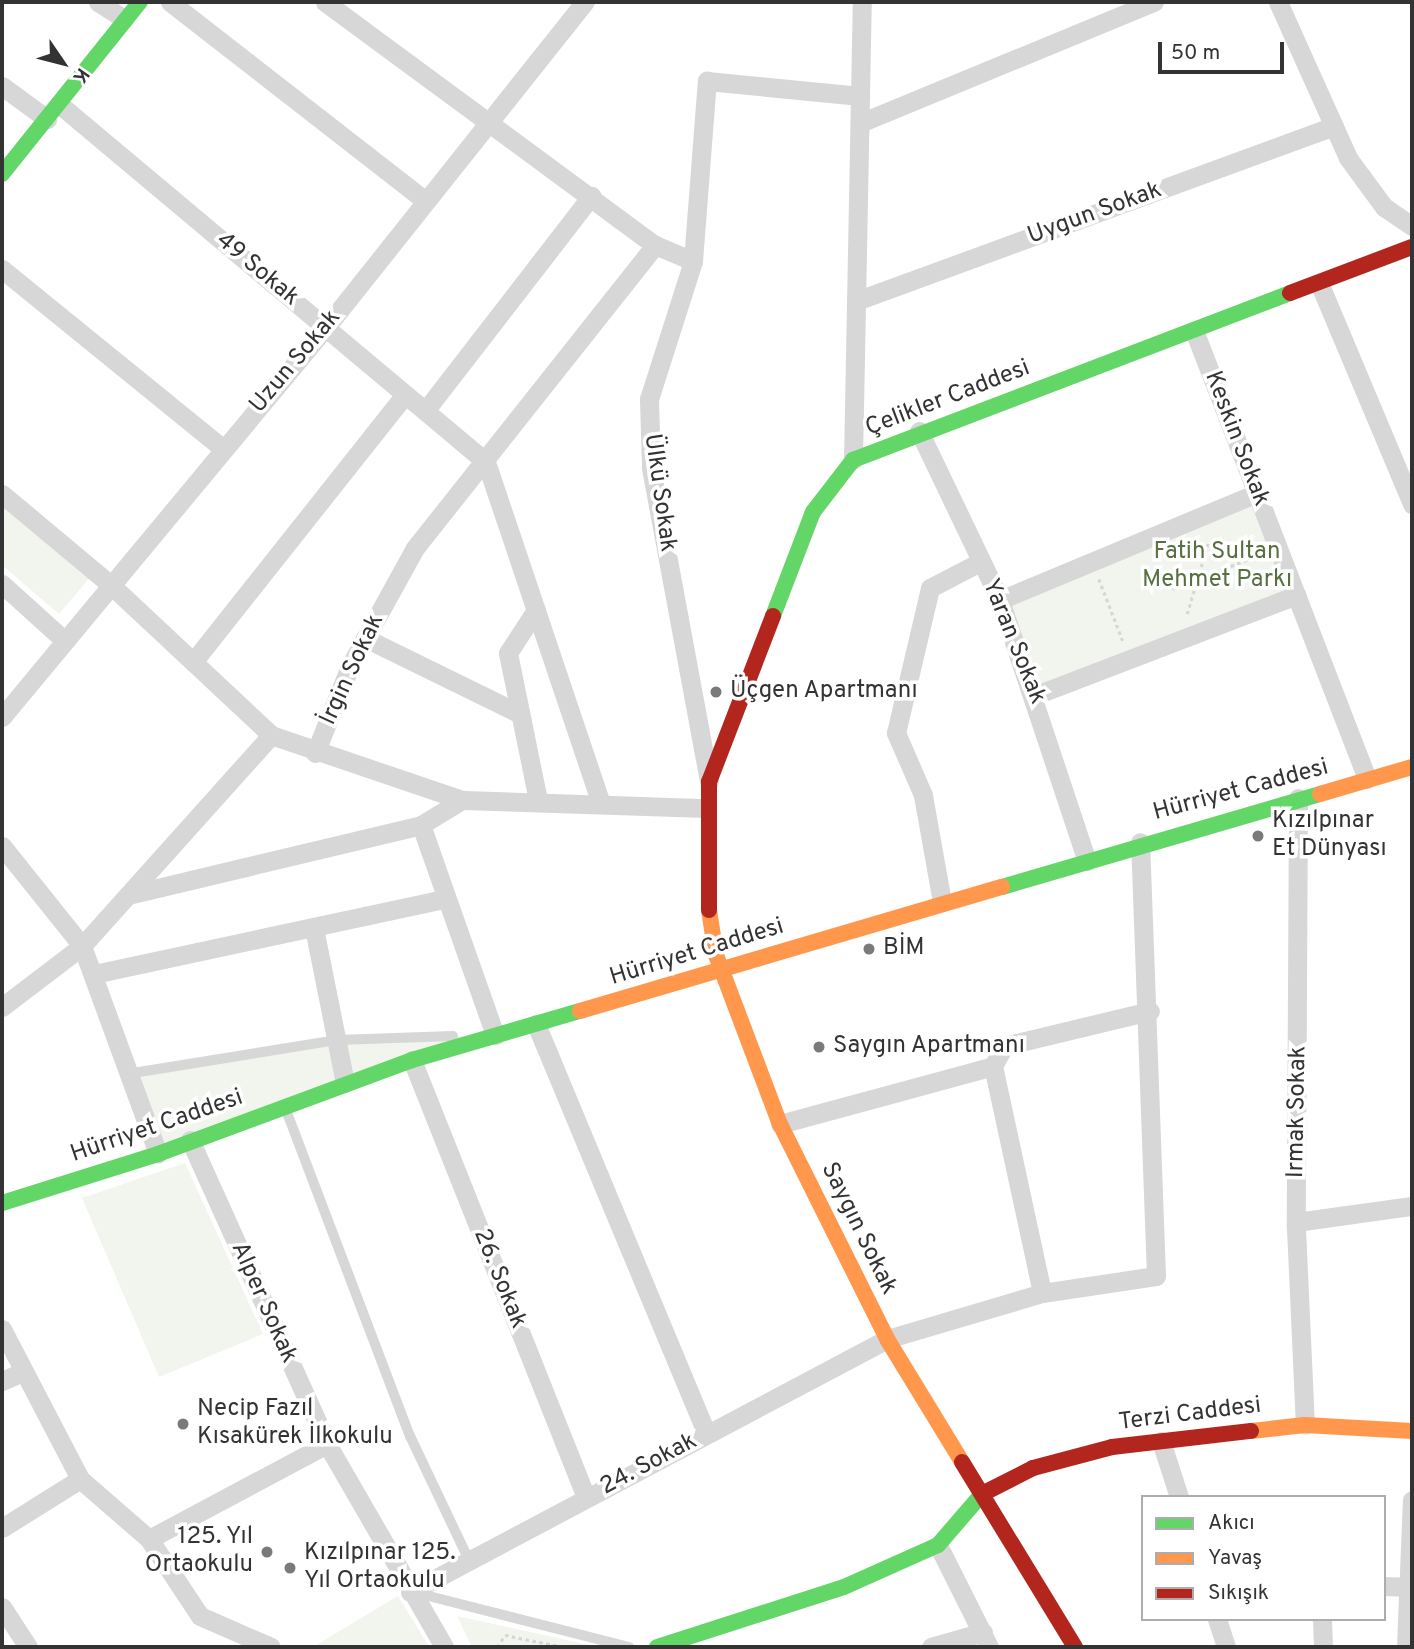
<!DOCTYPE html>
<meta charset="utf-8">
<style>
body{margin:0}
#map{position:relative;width:1414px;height:1649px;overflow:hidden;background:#fff;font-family:Overpass,sans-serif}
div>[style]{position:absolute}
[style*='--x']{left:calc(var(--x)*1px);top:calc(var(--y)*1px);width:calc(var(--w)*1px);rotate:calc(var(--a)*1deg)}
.green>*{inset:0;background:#f1f5ed}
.path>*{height:2.5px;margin-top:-1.25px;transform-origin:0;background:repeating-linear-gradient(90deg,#d6d6d6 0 3.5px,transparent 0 7px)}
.lane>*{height:10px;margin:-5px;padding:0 5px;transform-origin:5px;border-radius:5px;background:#d7d7d7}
.street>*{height:19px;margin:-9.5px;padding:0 9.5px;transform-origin:9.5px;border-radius:9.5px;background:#d7d7d7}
.fast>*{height:16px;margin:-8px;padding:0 8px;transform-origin:8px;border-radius:8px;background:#63d668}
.slow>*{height:16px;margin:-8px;padding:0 8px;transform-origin:8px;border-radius:8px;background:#ff974d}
.jam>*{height:16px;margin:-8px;padding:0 8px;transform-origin:8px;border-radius:8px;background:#b3261e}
.dots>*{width:19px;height:19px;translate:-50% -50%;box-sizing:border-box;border:4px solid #fff;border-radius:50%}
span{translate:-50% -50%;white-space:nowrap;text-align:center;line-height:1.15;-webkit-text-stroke:7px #fff;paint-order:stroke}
.street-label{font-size:24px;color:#333}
.park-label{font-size:24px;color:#56703f}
.poi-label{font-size:24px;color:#333}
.left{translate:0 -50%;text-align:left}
.right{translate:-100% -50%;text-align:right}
.frame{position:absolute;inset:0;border:4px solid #333;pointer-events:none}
.legend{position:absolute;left:1141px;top:1495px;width:245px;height:126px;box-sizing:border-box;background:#fff;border:2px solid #adadad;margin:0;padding:9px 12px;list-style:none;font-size:21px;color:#333}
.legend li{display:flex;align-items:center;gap:14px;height:35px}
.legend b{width:35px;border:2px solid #adadad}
.north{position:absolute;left:28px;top:28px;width:70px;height:70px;-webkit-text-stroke:5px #fff;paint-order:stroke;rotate:125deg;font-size:19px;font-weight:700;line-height:28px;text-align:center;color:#333}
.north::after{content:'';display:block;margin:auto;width:24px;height:32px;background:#333;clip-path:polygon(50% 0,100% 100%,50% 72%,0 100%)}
.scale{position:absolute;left:1158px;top:42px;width:126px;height:32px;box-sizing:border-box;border:4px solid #333;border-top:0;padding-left:9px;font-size:21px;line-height:24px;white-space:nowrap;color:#333;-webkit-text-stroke:5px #fff;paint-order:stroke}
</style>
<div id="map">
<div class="green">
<div style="clip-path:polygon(1257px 497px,1292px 591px,1040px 688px,1008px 601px)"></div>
<div style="clip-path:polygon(2px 499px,92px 575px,59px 614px,2px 565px)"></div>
<div style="clip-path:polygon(495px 1035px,158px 1154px,133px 1073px,337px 1040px)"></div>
<div style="clip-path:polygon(185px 1163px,263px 1334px,159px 1377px,82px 1198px)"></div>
<div style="clip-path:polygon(398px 1596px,429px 1647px,313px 1647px)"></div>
<div style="clip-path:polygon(457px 1616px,589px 1645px,592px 1647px,472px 1647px)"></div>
</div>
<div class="path">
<div style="--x:1099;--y:579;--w:66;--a:68.8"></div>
<div style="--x:1172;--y:589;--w:97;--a:-21.3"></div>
<div style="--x:1187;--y:614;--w:74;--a:-73.5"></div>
<div style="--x:497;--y:1647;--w:14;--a:-56"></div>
<div style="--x:505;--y:1635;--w:60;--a:11.5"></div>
</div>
<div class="lane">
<div style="--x:133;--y:1073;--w:207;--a:-9.2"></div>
<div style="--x:337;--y:1040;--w:116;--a:-2"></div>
<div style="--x:286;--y:1110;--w:349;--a:69.2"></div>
<div style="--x:410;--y:1436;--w:137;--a:64.6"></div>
<div style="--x:413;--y:1592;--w:223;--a:14.3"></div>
</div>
<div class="street">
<div style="--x:98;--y:2;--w:31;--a:33"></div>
<div style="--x:170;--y:2;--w:324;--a:37.9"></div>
<div style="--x:325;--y:2;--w:410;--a:36.4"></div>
<div style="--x:655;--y:245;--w:41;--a:22.8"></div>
<div style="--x:1278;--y:2;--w:171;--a:65.8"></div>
<div style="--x:1348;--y:158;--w:61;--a:53.7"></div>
<div style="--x:1384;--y:207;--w:34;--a:34"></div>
<div style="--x:2;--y:86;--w:56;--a:36.3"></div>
<div style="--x:59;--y:104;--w:557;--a:39.98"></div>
<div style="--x:486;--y:462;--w:360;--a:71.4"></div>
<div style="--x:860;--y:123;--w:318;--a:-22.4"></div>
<div style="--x:2;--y:269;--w:284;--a:39.1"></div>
<div style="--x:1320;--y:285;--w:238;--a:67.2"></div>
<div style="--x:856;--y:301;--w:509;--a:-20.11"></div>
<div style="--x:1195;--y:333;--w:478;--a:68.9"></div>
<div style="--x:425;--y:411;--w:272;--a:-52.3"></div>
<div style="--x:919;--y:431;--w:187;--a:64.4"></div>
<div style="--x:1000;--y:600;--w:275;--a:71.6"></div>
<div style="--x:853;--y:460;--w:458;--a:-88.9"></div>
<div style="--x:2;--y:494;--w:143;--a:39.9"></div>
<div style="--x:112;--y:586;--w:218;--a:43.1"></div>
<div style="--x:271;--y:735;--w:202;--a:18.8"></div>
<div style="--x:462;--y:800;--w:245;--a:1.9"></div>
<div style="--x:2;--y:584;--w:85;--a:42.1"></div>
<div style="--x:1000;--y:600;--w:278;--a:-22.6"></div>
<div style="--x:536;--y:610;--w:51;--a:123.1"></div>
<div style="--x:508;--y:653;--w:150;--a:78.5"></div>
<div style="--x:365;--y:638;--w:170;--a:26.1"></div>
<div style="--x:193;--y:662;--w:341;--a:-51.6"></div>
<div style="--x:1036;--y:695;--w:279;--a:-21"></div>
<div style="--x:2;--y:717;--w:520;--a:-50.31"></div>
<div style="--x:334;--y:317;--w:403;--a:-51.5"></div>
<div style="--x:315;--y:753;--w:96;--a:-68"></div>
<div style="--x:351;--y:664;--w:132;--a:-61.1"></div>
<div style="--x:415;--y:548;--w:387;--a:-51.6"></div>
<div style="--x:709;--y:781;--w:319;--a:-100.5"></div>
<div style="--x:651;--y:467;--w:68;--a:-91.7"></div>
<div style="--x:649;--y:399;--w:145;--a:-72.3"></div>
<div style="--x:693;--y:261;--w:181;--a:-85.6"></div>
<div style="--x:707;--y:81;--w:154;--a:5.6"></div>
<div style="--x:1298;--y:798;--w:430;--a:90.3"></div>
<div style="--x:1296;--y:1228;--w:197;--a:87.4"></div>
<div style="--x:421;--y:825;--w:223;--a:70.6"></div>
<div style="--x:2;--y:846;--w:128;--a:51.3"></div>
<div style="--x:82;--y:946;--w:221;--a:69.9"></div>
<div style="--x:128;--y:895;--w:301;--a:-13.4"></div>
<div style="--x:421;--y:825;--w:48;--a:-31.4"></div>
<div style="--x:942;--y:902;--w:109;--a:-100.1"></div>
<div style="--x:923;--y:795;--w:68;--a:-113.5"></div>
<div style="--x:896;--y:733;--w:149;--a:-76.8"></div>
<div style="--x:930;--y:588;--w:56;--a:-27.5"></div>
<div style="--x:314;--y:928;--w:158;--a:78.7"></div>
<div style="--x:94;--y:974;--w:359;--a:-12.1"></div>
<div style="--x:2;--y:1007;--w:101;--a:-37.3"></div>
<div style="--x:82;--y:946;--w:283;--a:-48.1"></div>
<div style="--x:536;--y:1024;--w:444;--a:67.4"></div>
<div style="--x:412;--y:1060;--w:471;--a:68.3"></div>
<div style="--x:993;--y:1066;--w:232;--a:77.8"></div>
<div style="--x:780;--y:1124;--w:221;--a:-15.2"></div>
<div style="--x:993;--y:1066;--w:23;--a:-61"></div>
<div style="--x:1004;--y:1046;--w:150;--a:-13.5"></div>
<div style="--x:190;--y:1140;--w:333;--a:65.7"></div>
<div style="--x:327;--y:1444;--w:234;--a:60"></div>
<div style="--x:1296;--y:1222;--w:117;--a:-7.9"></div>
<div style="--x:2;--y:1329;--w:169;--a:62.5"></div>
<div style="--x:80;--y:1479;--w:91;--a:41"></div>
<div style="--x:149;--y:1539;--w:92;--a:56.5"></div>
<div style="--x:200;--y:1616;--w:77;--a:23.6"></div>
<div style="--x:2;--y:1381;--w:24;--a:-24"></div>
<div style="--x:1161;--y:1441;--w:59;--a:72.2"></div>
<div style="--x:2;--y:1528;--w:92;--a:-32.1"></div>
<div style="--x:149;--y:1539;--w:202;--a:-28.1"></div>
<div style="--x:938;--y:1545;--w:114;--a:63.4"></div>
<div style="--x:1384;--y:1586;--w:28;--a:2"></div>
<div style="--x:410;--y:1592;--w:540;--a:-27.94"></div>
<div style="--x:887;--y:1339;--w:162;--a:-16.5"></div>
<div style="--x:1042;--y:1293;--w:115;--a:-8.5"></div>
<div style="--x:1156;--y:1276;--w:434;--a:-92.1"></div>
<div style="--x:2;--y:1607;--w:48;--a:57"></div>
<div style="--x:1217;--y:1619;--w:29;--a:72"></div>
<div style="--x:1322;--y:1619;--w:28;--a:88"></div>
<div style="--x:931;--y:1647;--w:54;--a:-16.1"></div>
<div style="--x:1406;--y:1647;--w:147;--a:-87.7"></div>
</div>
<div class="fast">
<div style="--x:2;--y:174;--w:221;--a:-51.3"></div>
<div style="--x:773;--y:616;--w:111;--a:-69"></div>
<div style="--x:813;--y:512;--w:66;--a:-52.4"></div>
<div style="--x:853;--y:460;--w:468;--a:-20.9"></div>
<div style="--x:1002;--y:887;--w:331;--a:-16.3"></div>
<div style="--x:2;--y:1203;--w:164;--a:-17.4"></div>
<div style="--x:158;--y:1154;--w:271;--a:-20.3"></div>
<div style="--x:412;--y:1060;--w:175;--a:-16.3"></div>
<div style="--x:657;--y:1647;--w:196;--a:-17.8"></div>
<div style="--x:844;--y:1587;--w:103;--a:-24.1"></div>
<div style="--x:938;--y:1545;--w:67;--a:-49.2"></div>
</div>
<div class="slow">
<div style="--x:1320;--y:794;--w:96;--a:-16.4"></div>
<div style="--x:709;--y:910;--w:46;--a:81.2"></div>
<div style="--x:716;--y:955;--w:181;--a:69.3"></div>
<div style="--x:780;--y:1124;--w:240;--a:63.5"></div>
<div style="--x:887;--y:1339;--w:144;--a:58.6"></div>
<div style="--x:580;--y:1011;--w:440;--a:-16.4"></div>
<div style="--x:1251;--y:1431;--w:54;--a:-6.3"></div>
<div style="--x:1305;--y:1425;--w:107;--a:3.2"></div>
</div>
<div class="jam">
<div style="--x:1290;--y:293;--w:130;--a:-20.7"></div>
<div style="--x:709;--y:910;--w:128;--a:-90"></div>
<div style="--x:709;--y:782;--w:178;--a:-68.9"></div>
<div style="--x:962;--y:1462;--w:217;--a:58.6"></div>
<div style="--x:982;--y:1494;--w:57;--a:-27"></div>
<div style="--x:1033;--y:1468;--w:82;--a:-14.9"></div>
<div style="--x:1112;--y:1447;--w:140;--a:-6.6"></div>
</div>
<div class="dots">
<div style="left:716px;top:692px;background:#7a7a7a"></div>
<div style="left:1258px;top:836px;background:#7a7a7a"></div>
<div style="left:869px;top:949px;background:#7a7a7a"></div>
<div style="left:819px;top:1047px;background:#7a7a7a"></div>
<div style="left:183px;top:1424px;background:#7a7a7a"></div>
<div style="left:267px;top:1552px;background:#7a7a7a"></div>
<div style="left:290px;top:1568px;background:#7a7a7a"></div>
</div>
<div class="street-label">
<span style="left:1095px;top:214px;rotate:-20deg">Uygun Sokak</span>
<span style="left:257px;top:270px;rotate:40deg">49 Sokak</span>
<span style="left:296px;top:362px;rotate:-50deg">Uzun Sokak</span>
<span style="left:948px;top:399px;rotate:-21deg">Çelikler Caddesi</span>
<span style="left:1236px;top:439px;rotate:69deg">Keskin Sokak</span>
<span style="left:659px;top:493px;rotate:82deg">Ülkü Sokak</span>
<span style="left:1013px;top:642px;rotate:68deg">Yaran Sokak</span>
<span style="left:353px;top:670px;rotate:-65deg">İrgin Sokak</span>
<span style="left:1241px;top:791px;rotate:-15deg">Hürriyet Caddesi</span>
<span style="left:697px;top:953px;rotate:-17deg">Hürriyet Caddesi</span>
<span style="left:1298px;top:1112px;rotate:-89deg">Irmak Sokak</span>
<span style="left:157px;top:1127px;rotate:-19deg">Hürriyet Caddesi</span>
<span style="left:858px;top:1229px;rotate:64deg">Saygın Sokak</span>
<span style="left:499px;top:1279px;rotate:68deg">26. Sokak</span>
<span style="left:263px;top:1303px;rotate:66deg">Alper Sokak</span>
<span style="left:1190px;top:1415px;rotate:-7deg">Terzi Caddesi</span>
<span style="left:649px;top:1465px;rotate:-28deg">24. Sokak</span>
</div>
<div class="park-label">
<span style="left:1217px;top:567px">Fatih Sultan<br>Mehmet Parkı</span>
</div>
<div class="poi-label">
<span class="left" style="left:730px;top:692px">Üçgen Apartmanı</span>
<span class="left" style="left:1272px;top:836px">Kızılpınar<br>Et Dünyası</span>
<span class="left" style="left:883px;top:949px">BİM</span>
<span class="left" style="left:833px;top:1047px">Saygın Apartmanı</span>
<span class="left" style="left:197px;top:1424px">Necip Fazıl<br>Kısakürek İlkokulu</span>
<span class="right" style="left:253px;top:1552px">125. Yıl<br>Ortaokulu</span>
<span class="left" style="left:304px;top:1568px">Kızılpınar 125.<br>Yıl Ortaokulu</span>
</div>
<div class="frame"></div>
<ul class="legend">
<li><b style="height:9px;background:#63d668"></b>Akıcı</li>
<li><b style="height:9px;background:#ff974d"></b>Yavaş</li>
<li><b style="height:9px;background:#b3261e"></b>Sıkışık</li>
</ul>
<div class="north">K</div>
<div class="scale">50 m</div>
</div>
